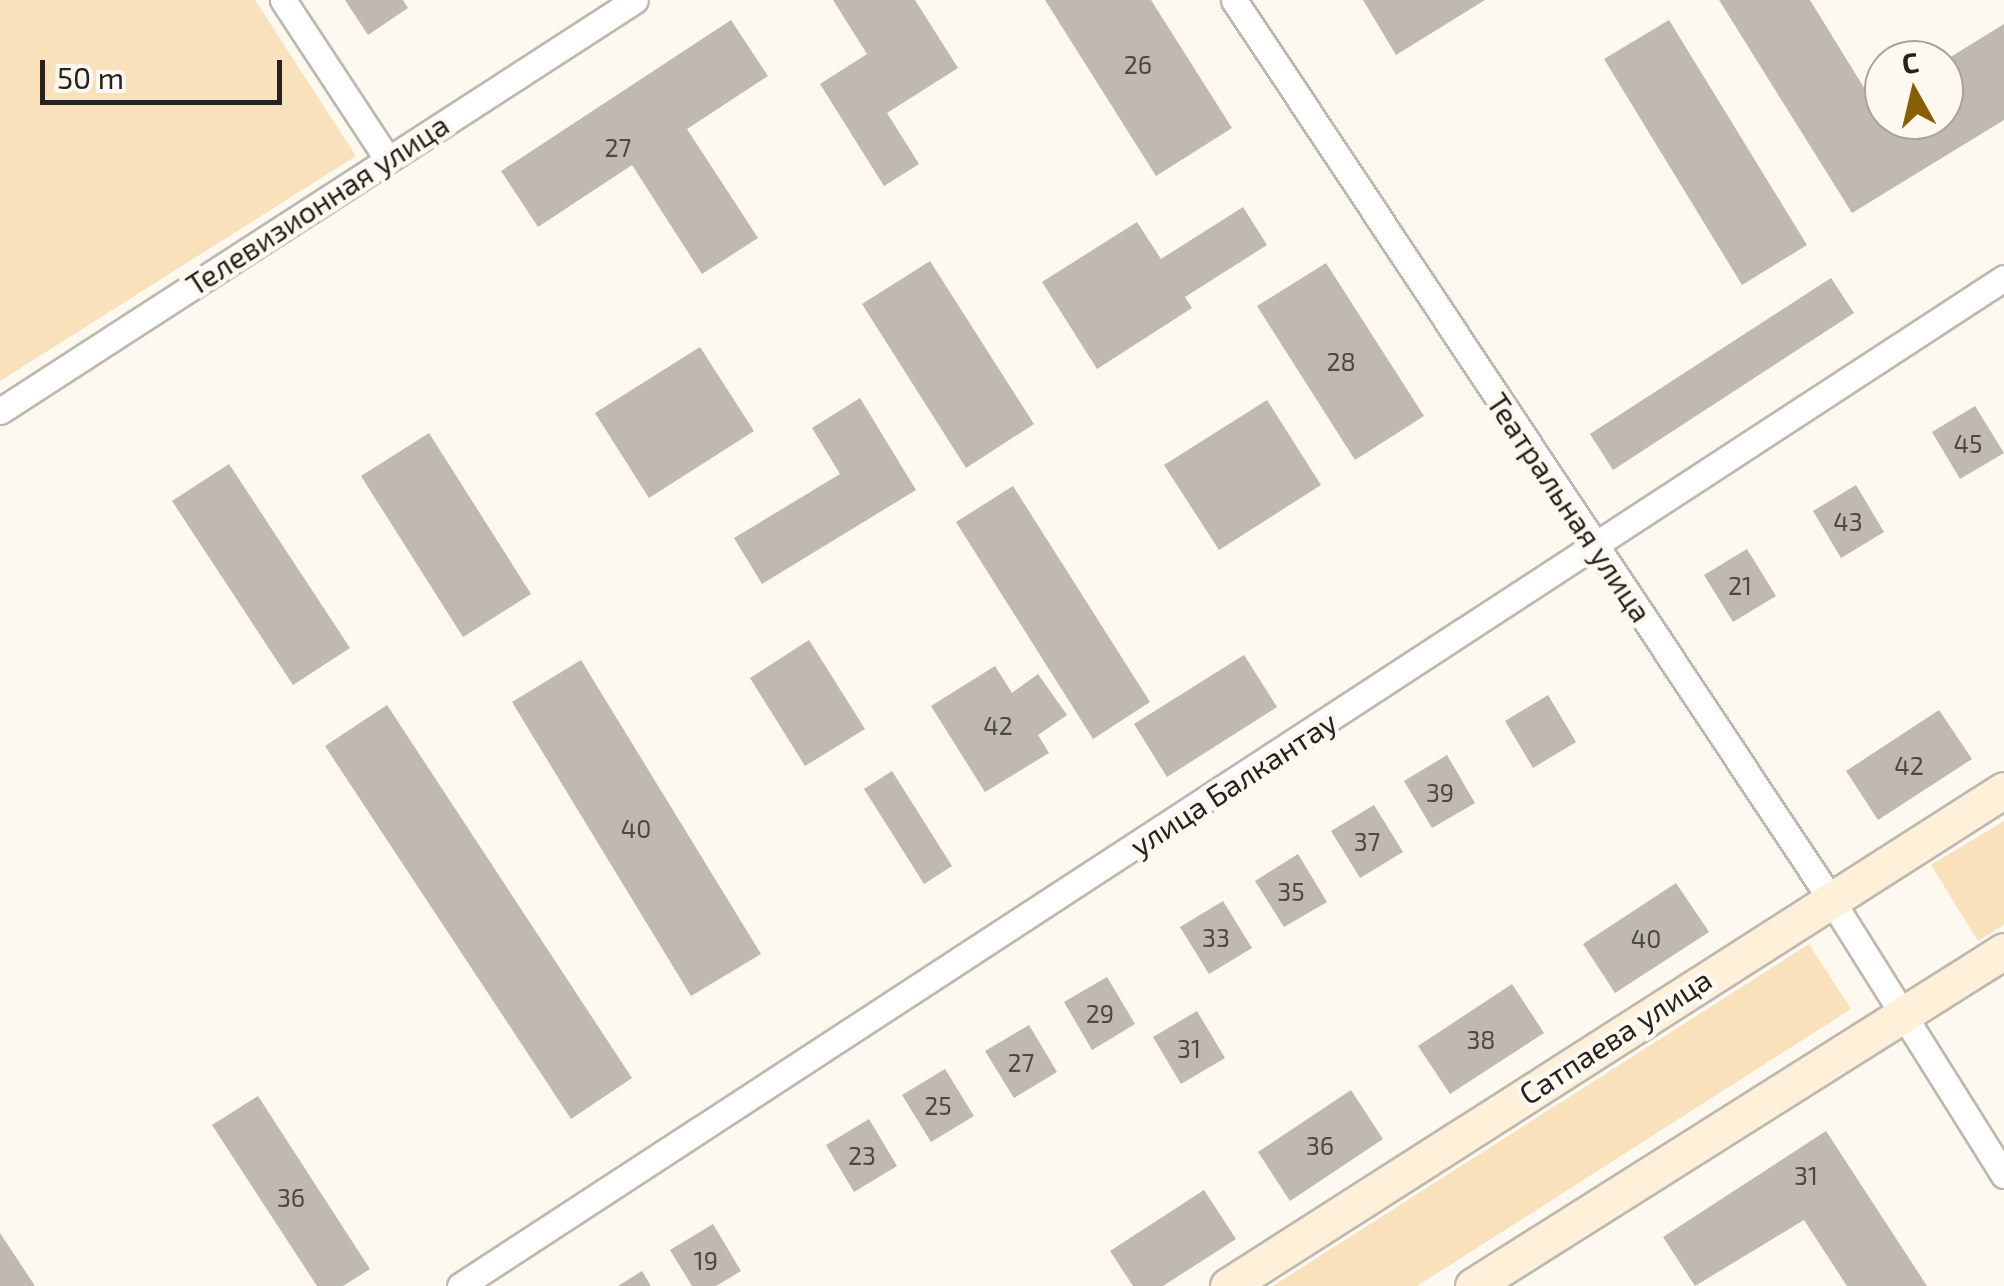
<!DOCTYPE html>
<meta charset="utf-8">
<style>
body{margin:0}
#map{position:relative;width:2004px;height:1286px;overflow:hidden;background:#fef9f0;font-family:"Exo 2",sans-serif}
div>[style]{position:absolute}
[style*='--x']{left:calc(var(--x)*1px);top:calc(var(--y)*1px);width:calc(var(--w)*1px);rotate:calc(var(--a)*1deg)}
.green>*{inset:0;background:#f9e1bc}
.building>*{inset:0;background:#bfb9af}
.roads{filter:drop-shadow(2px 0 #beb8ae) drop-shadow(-2px 0 #beb8ae) drop-shadow(0 2px #beb8ae) drop-shadow(0 -2px #beb8ae)}
.street>*{height:25px;margin:-12.5px;padding:0 12.5px;transform-origin:12.5px;border-radius:12.5px;background:#fff}
.secondary>*{height:35px;margin:-17.5px;padding:0 17.5px;transform-origin:17.5px;border-radius:17.5px;background:#fef0d9}
span{translate:-50% -50%;white-space:nowrap;text-align:center;line-height:1.15;-webkit-text-stroke:9px #fef9f0;paint-order:stroke}
.number-label{font-size:25px;color:#4c4843}
.number-label span{-webkit-text-stroke-width:0}
.street-label{font-size:30px;color:#26231f}
.north{position:absolute;left:1864px;top:40px;width:100px;height:100px;box-sizing:border-box;background:#fef9f0;border:2px solid #a8a39c;border-radius:50%;rotate:352deg;font-size:28px;font-weight:700;line-height:40px;text-align:center;color:#26231f}
.north::after{content:'';display:block;margin:auto;width:35px;height:45px;background:#885f00;clip-path:polygon(50% 0,100% 100%,50% 72%,0 100%)}
.scale{position:absolute;left:40px;top:60px;width:242px;height:45px;box-sizing:border-box;border:5px solid #26231f;border-top:0;padding-left:12px;font-size:30px;line-height:35px;white-space:nowrap;color:#26231f;-webkit-text-stroke:8px #fef9f0;paint-order:stroke}
</style>
<div id="map">
<div class="green">
<div style="clip-path:polygon(0 0,255px 0,356px 156px,0 381px)"></div>
<div style="clip-path:polygon(2004px 821px,2004px 925px,1978px 941px,1931px 865px)"></div>
<div style="clip-path:polygon(1809px 944px,1851px 1009px,1527px 1216px,1417px 1286px,1273px 1286px)"></div>
</div>
<div class="building">
<div style="clip-path:polygon(345px 0,403px 0,408px 8px,368px 35px)"></div>
<div style="clip-path:polygon(833px 0,915px 0,958px 68px,887px 113px,919px 164px,884px 186px,820px 84px,867px 54px)"></div>
<div style="clip-path:polygon(1045px 0,1151px 0,1232px 128px,1156px 176px)"></div>
<div style="clip-path:polygon(1363px 0,1485px 0,1396px 55px)"></div>
<div style="clip-path:polygon(1719px 0,1810px 0,1874px 104px,1884px 98px,1884px 120px,1944px 120px,1944px 61px,2004px 24px,2004px 120px,1852px 213px)"></div>
<div style="clip-path:polygon(731px 20px,768px 76px,687px 129px,758px 238px,702px 274px,632px 165px,538px 227px,501px 171px)"></div>
<div style="clip-path:polygon(1669px 20px,1807px 245px,1742px 285px,1604px 59px)"></div>
<div style="clip-path:polygon(1243px 207px,1267px 245px,1185px 297px,1192px 308px,1097px 369px,1042px 282px,1137px 222px,1161px 259px)"></div>
<div style="clip-path:polygon(930px 261px,1034px 424px,966px 468px,862px 304px)"></div>
<div style="clip-path:polygon(1326px 263px,1424px 416px,1355px 460px,1257px 306px)"></div>
<div style="clip-path:polygon(1831px 278px,1854px 313px,1613px 470px,1590px 434px)"></div>
<div style="clip-path:polygon(700px 347px,754px 431px,649px 498px,595px 413px)"></div>
<div style="clip-path:polygon(860px 398px,916px 490px,762px 584px,734px 538px,840px 474px,812px 428px)"></div>
<div style="clip-path:polygon(1267px 400px,1321px 485px,1219px 550px,1164px 465px)"></div>
<div style="clip-path:polygon(1975px 406px,2004px 453px,1960px 479px,1932px 432px)"></div>
<div style="clip-path:polygon(429px 433px,531px 594px,463px 637px,361px 476px)"></div>
<div style="clip-path:polygon(229px 464px,350px 648px,293px 685px,172px 501px)"></div>
<div style="clip-path:polygon(1856px 485px,1884px 532px,1841px 558px,1813px 511px)"></div>
<div style="clip-path:polygon(1013px 486px,1150px 702px,1093px 739px,956px 522px)"></div>
<div style="clip-path:polygon(1747px 549px,1776px 596px,1733px 622px,1704px 575px)"></div>
<div style="clip-path:polygon(809px 640px,865px 729px,805px 766px,750px 678px)"></div>
<div style="clip-path:polygon(1244px 655px,1277px 707px,1167px 777px,1134px 724px)"></div>
<div style="clip-path:polygon(581px 660px,761px 954px,691px 996px,512px 702px)"></div>
<div style="clip-path:polygon(995px 666px,1012px 693px,1038px 674px,1067px 715px,1038px 735px,1049px 753px,985px 792px,931px 706px)"></div>
<div style="clip-path:polygon(1548px 695px,1576px 742px,1533px 768px,1505px 721px)"></div>
<div style="clip-path:polygon(387px 705px,632px 1078px,571px 1119px,325px 746px)"></div>
<div style="clip-path:polygon(1939px 710px,1972px 759px,1878px 820px,1846px 771px)"></div>
<div style="clip-path:polygon(1447px 755px,1475px 803px,1432px 828px,1404px 781px)"></div>
<div style="clip-path:polygon(892px 771px,952px 866px,924px 884px,864px 789px)"></div>
<div style="clip-path:polygon(1374px 805px,1403px 852px,1360px 878px,1331px 831px)"></div>
<div style="clip-path:polygon(1298px 854px,1327px 902px,1284px 927px,1255px 881px)"></div>
<div style="clip-path:polygon(1676px 883px,1709px 932px,1615px 993px,1583px 944px)"></div>
<div style="clip-path:polygon(1223px 901px,1252px 948px,1209px 974px,1180px 927px)"></div>
<div style="clip-path:polygon(1107px 977px,1135px 1024px,1092px 1050px,1064px 1002px)"></div>
<div style="clip-path:polygon(1512px 984px,1544px 1033px,1450px 1094px,1418px 1046px)"></div>
<div style="clip-path:polygon(1197px 1011px,1225px 1058px,1181px 1084px,1153px 1037px)"></div>
<div style="clip-path:polygon(1029px 1025px,1057px 1072px,1014px 1098px,985px 1051px)"></div>
<div style="clip-path:polygon(945px 1069px,974px 1116px,931px 1142px,902px 1095px)"></div>
<div style="clip-path:polygon(1351px 1090px,1383px 1139px,1290px 1201px,1258px 1152px)"></div>
<div style="clip-path:polygon(258px 1096px,370px 1269px,343px 1286px,317px 1286px,212px 1125px)"></div>
<div style="clip-path:polygon(869px 1119px,897px 1166px,854px 1192px,826px 1145px)"></div>
<div style="clip-path:polygon(1826px 1131px,1927px 1286px,1847px 1286px,1804px 1220px,1695px 1286px,1663px 1237px)"></div>
<div style="clip-path:polygon(1204px 1190px,1236px 1239px,1163px 1286px,1133px 1286px,1110px 1251px)"></div>
<div style="clip-path:polygon(713px 1224px,741px 1271px,716px 1286px,692px 1286px,670px 1250px)"></div>
<div style="clip-path:polygon(0 1233px,35px 1286px,0 1286px)"></div>
<div style="clip-path:polygon(642px 1271px,651px 1286px,618px 1286px)"></div>
</div>
<div class="roads">
<div class="street">
<div style="--x:283;--y:0;--w:188;--a:56.7"></div>
<div style="--x:1234;--y:0;--w:1078;--a:56.43"></div>
<div style="--x:1830;--y:898;--w:327;--a:57.9"></div>
<div style="--x:0;--y:411;--w:756;--a:-32.91"></div>
<div style="--x:460;--y:1286;--w:1844;--a:-33.14"></div>
</div>
<div class="secondary">
<div style="--x:1228;--y:1286;--w:921;--a:-32.59"></div>
<div style="--x:1473;--y:1286;--w:628;--a:-32.25"></div>
</div>
</div>
<div class="number-label">
<span style="left:1138px;top:64px">26</span>
<span style="left:618px;top:147px">27</span>
<span style="left:1341px;top:361px">28</span>
<span style="left:1968px;top:443px">45</span>
<span style="left:1848px;top:521px">43</span>
<span style="left:1740px;top:585px">21</span>
<span style="left:998px;top:725px">42</span>
<span style="left:1909px;top:765px">42</span>
<span style="left:1440px;top:792px">39</span>
<span style="left:636px;top:828px">40</span>
<span style="left:1367px;top:841px">37</span>
<span style="left:1291px;top:891px">35</span>
<span style="left:1216px;top:937px">33</span>
<span style="left:1646px;top:938px">40</span>
<span style="left:1100px;top:1013px">29</span>
<span style="left:1481px;top:1039px">38</span>
<span style="left:1189px;top:1048px">31</span>
<span style="left:1021px;top:1062px">27</span>
<span style="left:938px;top:1105px">25</span>
<span style="left:1320px;top:1145px">36</span>
<span style="left:862px;top:1155px">23</span>
<span style="left:1806px;top:1175px">31</span>
<span style="left:291px;top:1197px">36</span>
<span style="left:706px;top:1260px">19</span>
</div>
<div class="street-label">
<span style="left:317px;top:204px;rotate:-33deg">Телевизионная улица</span>
<span style="left:1570px;top:507px;rotate:56deg">Театральная улица</span>
<span style="left:1233px;top:783px;rotate:-33deg">улица Балкантау</span>
<span style="left:1615px;top:1036px;rotate:-33deg">Сатпаева улица</span>
</div>
<div class="north">С</div>
<div class="scale">50 m</div>
</div>
